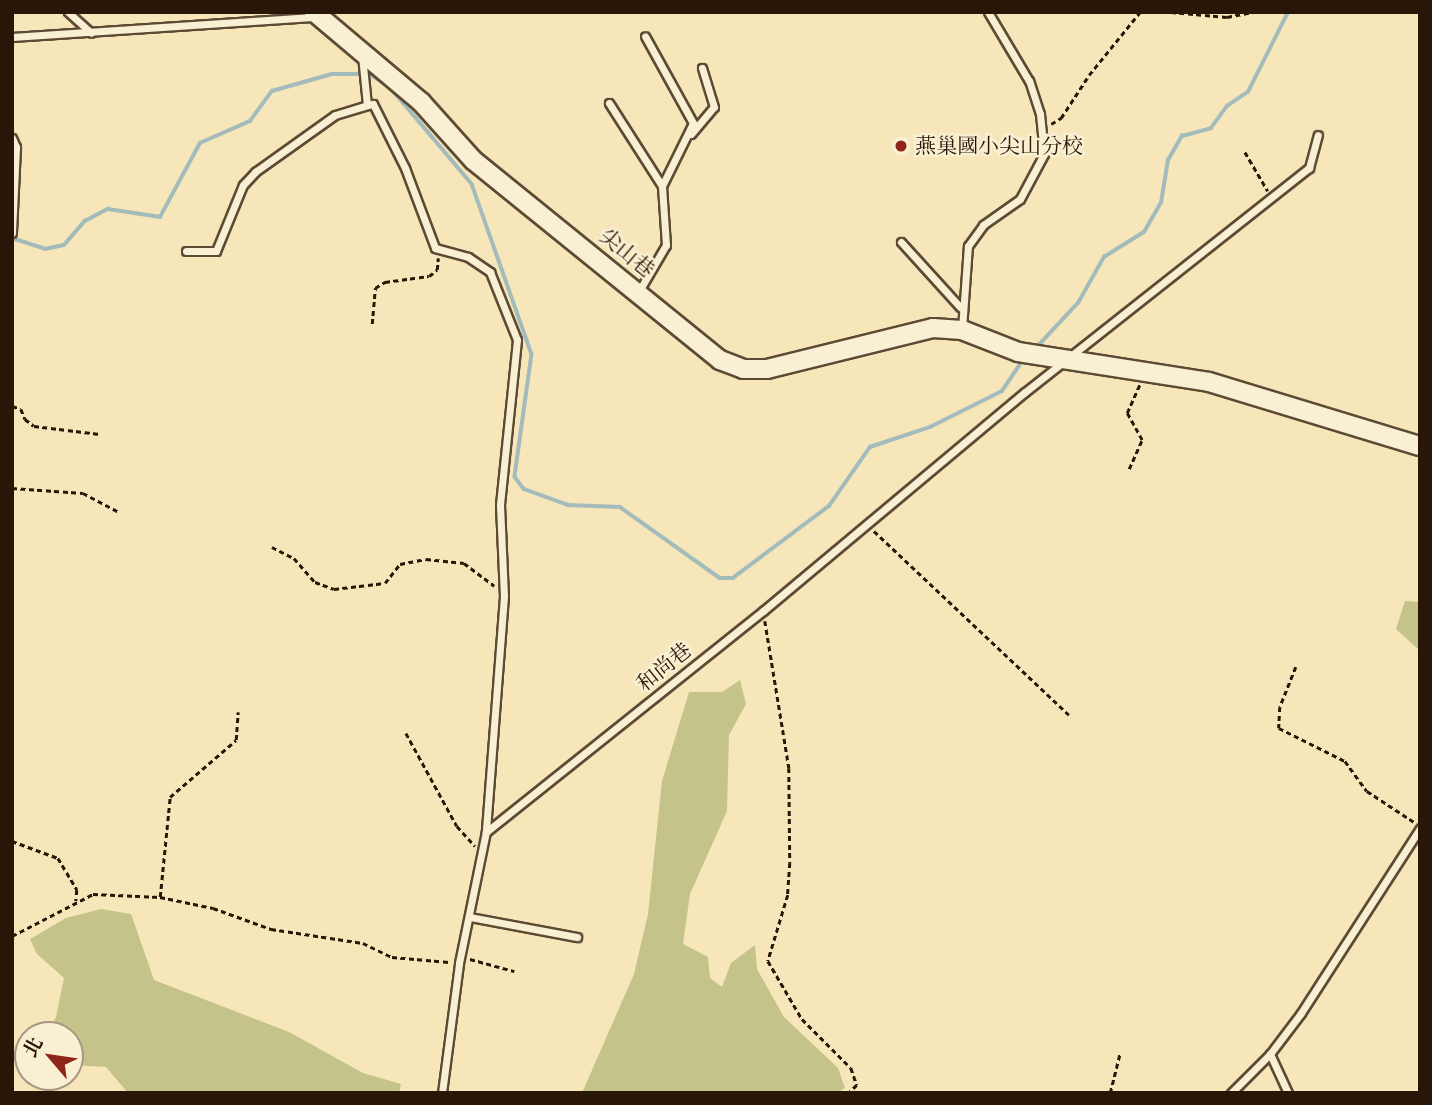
<!DOCTYPE html>
<meta charset="utf-8">
<style>
body{margin:0}
#map{position:relative;width:1432px;height:1105px;overflow:hidden;background:#f6e6b9;font-family:"Gentium Book Plus","Noto Serif TC",serif}
div>[style]{position:absolute}
[style*='--x']{left:calc(var(--x)*1px);top:calc(var(--y)*1px);width:calc(var(--w)*1px);rotate:calc(var(--a)*1deg)}
.green>*{inset:0;background:#c4c38a}
.stream>*{height:3.5px;margin:-1.75px;padding:0 1.75px;transform-origin:1.75px;border-radius:1.75px;background:#a3bcbb}
.path>*{height:2.5px;margin-top:-1.25px;transform-origin:0;background:repeating-linear-gradient(90deg,#2a1607 0 5px,transparent 0 8.5px)}
.roads{filter:drop-shadow(2px 0 #5d4a34) drop-shadow(-2px 0 #5d4a34) drop-shadow(0 2px #5d4a34) drop-shadow(0 -2px #5d4a34)}
.service>*{height:7px;margin:-3.5px;padding:0 3.5px;transform-origin:3.5px;border-radius:3.5px;background:#f9efd2}
.tertiary>*{height:18px;margin:-9px;padding:0 9px;transform-origin:9px;border-radius:9px;background:#f9efd2}
.dots>*{width:19px;height:19px;translate:-50% -50%;box-sizing:border-box;border:4px solid #f9efd2;border-radius:50%}
span{translate:-50% -50%;white-space:nowrap;text-align:center;line-height:1.15;-webkit-text-stroke:5px #f9efd2;paint-order:stroke}
.poi-label{font-size:21px;color:#2a1607}
.left{translate:0 -50%;text-align:left}
.street-label{font-size:21px;color:#2a1607}
.frame{position:absolute;inset:0;border:14px solid #2a1607;pointer-events:none}
.north{position:absolute;left:14px;top:1021px;width:70px;height:70px;box-sizing:border-box;background:#f9efd2;border:2px solid #a69881;border-radius:50%;rotate:299deg;font-size:19px;font-weight:700;line-height:28px;text-align:center;color:#2a1607}
.north::after{content:'';display:block;margin:auto;width:24px;height:32px;background:#8f2418;clip-path:polygon(50% 0,100% 100%,50% 72%,0 100%)}
</style>
<div id="map">
<div class="green">
<div style="clip-path:polygon(1405px 601px,1420px 602px,1420px 651px,1396px 629px)"></div>
<div style="clip-path:polygon(740px 680px,746px 704px,729px 735px,727px 811px,690px 894px,683px 944px,708px 957px,710px 978px,722px 987px,731px 963px,755px 945px,757px 969px,784px 1017px,838px 1068px,845px 1088px,837px 1093px,582px 1093px,634px 974px,648px 914px,662px 781px,689px 692px,722px 692px)"></div>
<div style="clip-path:polygon(101px 909px,131px 914px,154px 980px,289px 1032px,363px 1073px,401px 1084px,399px 1093px,128px 1093px,106px 1067px,70px 1065px,70px 1035px,46px 1035px,56px 1017px,64px 978px,37px 954px,30px 939px,66px 918px)"></div>
</div>
<div class="stream">
<div style="--x:12;--y:238;--w:35;--a:18"></div>
<div style="--x:45;--y:249;--w:19;--a:-12"></div>
<div style="--x:64;--y:245;--w:32;--a:-49"></div>
<div style="--x:85;--y:221;--w:26;--a:-28"></div>
<div style="--x:108;--y:209;--w:53;--a:8.7"></div>
<div style="--x:160;--y:217;--w:84;--a:-61.6"></div>
<div style="--x:200;--y:143;--w:55;--a:-23.7"></div>
<div style="--x:250;--y:121;--w:37;--a:-54"></div>
<div style="--x:272;--y:91;--w:62;--a:-15.8"></div>
<div style="--x:332;--y:74;--w:38;--a:0"></div>
<div style="--x:370;--y:74;--w:24;--a:33"></div>
<div style="--x:390;--y:87;--w:127;--a:49.8"></div>
<div style="--x:472;--y:184;--w:180;--a:70.6"></div>
<div style="--x:532;--y:354;--w:124;--a:97.9"></div>
<div style="--x:515;--y:477;--w:15;--a:53"></div>
<div style="--x:524;--y:489;--w:47;--a:20"></div>
<div style="--x:568;--y:505;--w:52;--a:2.2"></div>
<div style="--x:620;--y:507;--w:123;--a:35.4"></div>
<div style="--x:720;--y:578;--w:13;--a:0"></div>
<div style="--x:733;--y:578;--w:120;--a:-36.9"></div>
<div style="--x:829;--y:506;--w:72;--a:-55.2"></div>
<div style="--x:870;--y:447;--w:63;--a:-18.4"></div>
<div style="--x:930;--y:427;--w:80;--a:-26.6"></div>
<div style="--x:1002;--y:391;--w:37;--a:-56"></div>
<div style="--x:1036;--y:348;--w:62;--a:-47"></div>
<div style="--x:1078;--y:303;--w:53;--a:-60.5"></div>
<div style="--x:1104;--y:257;--w:47;--a:-32"></div>
<div style="--x:1144;--y:232;--w:34;--a:-60"></div>
<div style="--x:1161;--y:203;--w:44;--a:-80.8"></div>
<div style="--x:1168;--y:160;--w:28;--a:-60"></div>
<div style="--x:1182;--y:136;--w:30;--a:-15"></div>
<div style="--x:1211;--y:128;--w:27;--a:-54"></div>
<div style="--x:1227;--y:106;--w:25;--a:-34"></div>
<div style="--x:1248;--y:92;--w:89;--a:-63.4"></div>
</div>
<div class="path">
<div style="--x:1171;--y:12;--w:56;--a:5.1"></div>
<div style="--x:1227;--y:17;--w:26;--a:-11"></div>
<div style="--x:1051;--y:124;--w:12;--a:-31"></div>
<div style="--x:1061;--y:118;--w:51;--a:-56.9"></div>
<div style="--x:1089;--y:75;--w:81;--a:-51"></div>
<div style="--x:1245;--y:152;--w:45;--a:59.5"></div>
<div style="--x:372;--y:324;--w:36;--a:-85"></div>
<div style="--x:375;--y:288;--w:12;--a:-31"></div>
<div style="--x:385;--y:282;--w:44;--a:-7.8"></div>
<div style="--x:429;--y:276;--w:10;--a:-37"></div>
<div style="--x:437;--y:270;--w:12;--a:-85"></div>
<div style="--x:12;--y:406;--w:9;--a:18"></div>
<div style="--x:21;--y:409;--w:11;--a:68"></div>
<div style="--x:25;--y:419;--w:11;--a:38"></div>
<div style="--x:34;--y:426;--w:66;--a:6.9"></div>
<div style="--x:1129;--y:469;--w:32;--a:-66"></div>
<div style="--x:1142;--y:440;--w:31;--a:-119"></div>
<div style="--x:1127;--y:413;--w:32;--a:-66"></div>
<div style="--x:12;--y:488;--w:71;--a:4"></div>
<div style="--x:83;--y:493;--w:41;--a:27.8"></div>
<div style="--x:874;--y:531;--w:268;--a:43.3"></div>
<div style="--x:272;--y:547;--w:25;--a:27"></div>
<div style="--x:294;--y:558;--w:32;--a:49"></div>
<div style="--x:315;--y:582;--w:20;--a:20"></div>
<div style="--x:334;--y:589;--w:51;--a:-6.7"></div>
<div style="--x:385;--y:583;--w:24;--a:-52"></div>
<div style="--x:400;--y:564;--w:26;--a:-11"></div>
<div style="--x:426;--y:559;--w:38;--a:6"></div>
<div style="--x:464;--y:563;--w:38;--a:37"></div>
<div style="--x:765;--y:621;--w:149;--a:80.7"></div>
<div style="--x:789;--y:768;--w:95;--a:89.4"></div>
<div style="--x:790;--y:863;--w:32;--a:94"></div>
<div style="--x:788;--y:895;--w:69;--a:106.9"></div>
<div style="--x:768;--y:961;--w:67;--a:59.6"></div>
<div style="--x:802;--y:1019;--w:69;--a:45"></div>
<div style="--x:851;--y:1068;--w:18;--a:71"></div>
<div style="--x:857;--y:1085;--w:11;--a:135"></div>
<div style="--x:1296;--y:667;--w:43;--a:111.8"></div>
<div style="--x:1280;--y:707;--w:21;--a:93"></div>
<div style="--x:1279;--y:728;--w:74;--a:26.6"></div>
<div style="--x:1345;--y:761;--w:37;--a:54"></div>
<div style="--x:1367;--y:791;--w:56;--a:33.4"></div>
<div style="--x:406;--y:733;--w:106;--a:61.3"></div>
<div style="--x:457;--y:826;--w:27;--a:48"></div>
<div style="--x:12;--y:841;--w:49;--a:20.3"></div>
<div style="--x:58;--y:858;--w:37;--a:59"></div>
<div style="--x:77;--y:890;--w:11;--a:95"></div>
<div style="--x:160;--y:897;--w:100;--a:-84.3"></div>
<div style="--x:170;--y:797;--w:87;--a:-40.8"></div>
<div style="--x:236;--y:740;--w:28;--a:-86"></div>
<div style="--x:12;--y:936;--w:91;--a:-27.4"></div>
<div style="--x:93;--y:894;--w:67;--a:2.6"></div>
<div style="--x:160;--y:897;--w:54;--a:11.7"></div>
<div style="--x:213;--y:908;--w:62;--a:19.9"></div>
<div style="--x:271;--y:929;--w:93;--a:8.7"></div>
<div style="--x:363;--y:943;--w:32;--a:26"></div>
<div style="--x:392;--y:957;--w:57;--a:5"></div>
<div style="--x:470;--y:959;--w:46;--a:15.3"></div>
<div style="--x:1110;--y:1093;--w:41;--a:-76"></div>
</div>
<div class="roads">
<div class="service">
<div style="--x:68;--y:12;--w:31;--a:42"></div>
<div style="--x:12;--y:37;--w:305;--a:-3.8"></div>
<div style="--x:609;--y:103;--w:98;--a:57.4"></div>
<div style="--x:367;--y:105;--w:6;--a:-9"></div>
<div style="--x:373;--y:104;--w:72;--a:63.4"></div>
<div style="--x:405;--y:168;--w:85;--a:69.4"></div>
<div style="--x:435;--y:248;--w:34;--a:15"></div>
<div style="--x:468;--y:257;--w:27;--a:34"></div>
<div style="--x:490;--y:272;--w:73;--a:68.3"></div>
<div style="--x:517;--y:340;--w:166;--a:95.9"></div>
<div style="--x:500;--y:505;--w:91;--a:87.5"></div>
<div style="--x:504;--y:596;--w:237;--a:94.4"></div>
<div style="--x:691;--y:134;--w:35;--a:-50"></div>
<div style="--x:714;--y:107;--w:41;--a:-107.1"></div>
<div style="--x:12;--y:138;--w:10;--a:66"></div>
<div style="--x:16;--y:147;--w:86;--a:92.7"></div>
<div style="--x:901;--y:242;--w:88;--a:47.8"></div>
<div style="--x:186;--y:251;--w:30;--a:0"></div>
<div style="--x:216;--y:251;--w:71;--a:-67.8"></div>
<div style="--x:243;--y:185;--w:18;--a:-47"></div>
<div style="--x:255;--y:172;--w:98;--a:-35.5"></div>
<div style="--x:335;--y:115;--w:34;--a:-17"></div>
<div style="--x:367;--y:105;--w:49;--a:-95.8"></div>
<div style="--x:639;--y:291;--w:53;--a:-59.6"></div>
<div style="--x:666;--y:245;--w:59;--a:-93.9"></div>
<div style="--x:662;--y:186;--w:70;--a:-63.8"></div>
<div style="--x:693;--y:123;--w:99;--a:-118.9"></div>
<div style="--x:962;--y:329;--w:83;--a:-85.9"></div>
<div style="--x:968;--y:246;--w:26;--a:-54"></div>
<div style="--x:983;--y:225;--w:45;--a:-35.1"></div>
<div style="--x:1020;--y:199;--w:51;--a:-61.9"></div>
<div style="--x:1044;--y:154;--w:40;--a:-95.7"></div>
<div style="--x:1040;--y:114;--w:35;--a:-108"></div>
<div style="--x:1029;--y:81;--w:80;--a:-120.7"></div>
<div style="--x:470;--y:917;--w:109;--a:10.6"></div>
<div style="--x:1270;--y:1054;--w:43;--a:65.2"></div>
<div style="--x:442;--y:1093;--w:131;--a:-82.5"></div>
<div style="--x:459;--y:963;--w:134;--a:-78.4"></div>
<div style="--x:486;--y:832;--w:354;--a:-38.6"></div>
<div style="--x:763;--y:611;--w:341;--a:-39.9"></div>
<div style="--x:1025;--y:392;--w:362;--a:-38.3"></div>
<div style="--x:1309;--y:168;--w:34;--a:-75"></div>
<div style="--x:1231;--y:1093;--w:55;--a:-45"></div>
<div style="--x:1270;--y:1054;--w:51;--a:-52.9"></div>
<div style="--x:1301;--y:1013;--w:220;--a:-57.2"></div>
</div>
<div class="tertiary">
<div style="--x:314;--y:12;--w:140;--a:40.1"></div>
<div style="--x:421;--y:102;--w:78;--a:48.1"></div>
<div style="--x:473;--y:160;--w:318;--a:39"></div>
<div style="--x:720;--y:360;--w:25;--a:21"></div>
<div style="--x:743;--y:369;--w:24;--a:0"></div>
<div style="--x:767;--y:369;--w:171;--a:-13.9"></div>
<div style="--x:933;--y:328;--w:29;--a:4"></div>
<div style="--x:962;--y:330;--w:60;--a:21.4"></div>
<div style="--x:1018;--y:352;--w:193;--a:8.9"></div>
<div style="--x:1209;--y:382;--w:220;--a:16.9"></div>
</div>
</div>
<div class="dots">
<div style="left:901px;top:146px;background:#8f2418"></div>
</div>
<div class="poi-label">
<span class="left" style="left:915px;top:146px">燕巢國小尖山分校</span>
</div>
<div class="street-label">
<span style="left:627px;top:253px;rotate:40deg">尖山巷</span>
<span style="left:664px;top:667px;rotate:-39deg">和尚巷</span>
</div>
<div class="frame"></div>
<div class="north">北</div>
</div>
